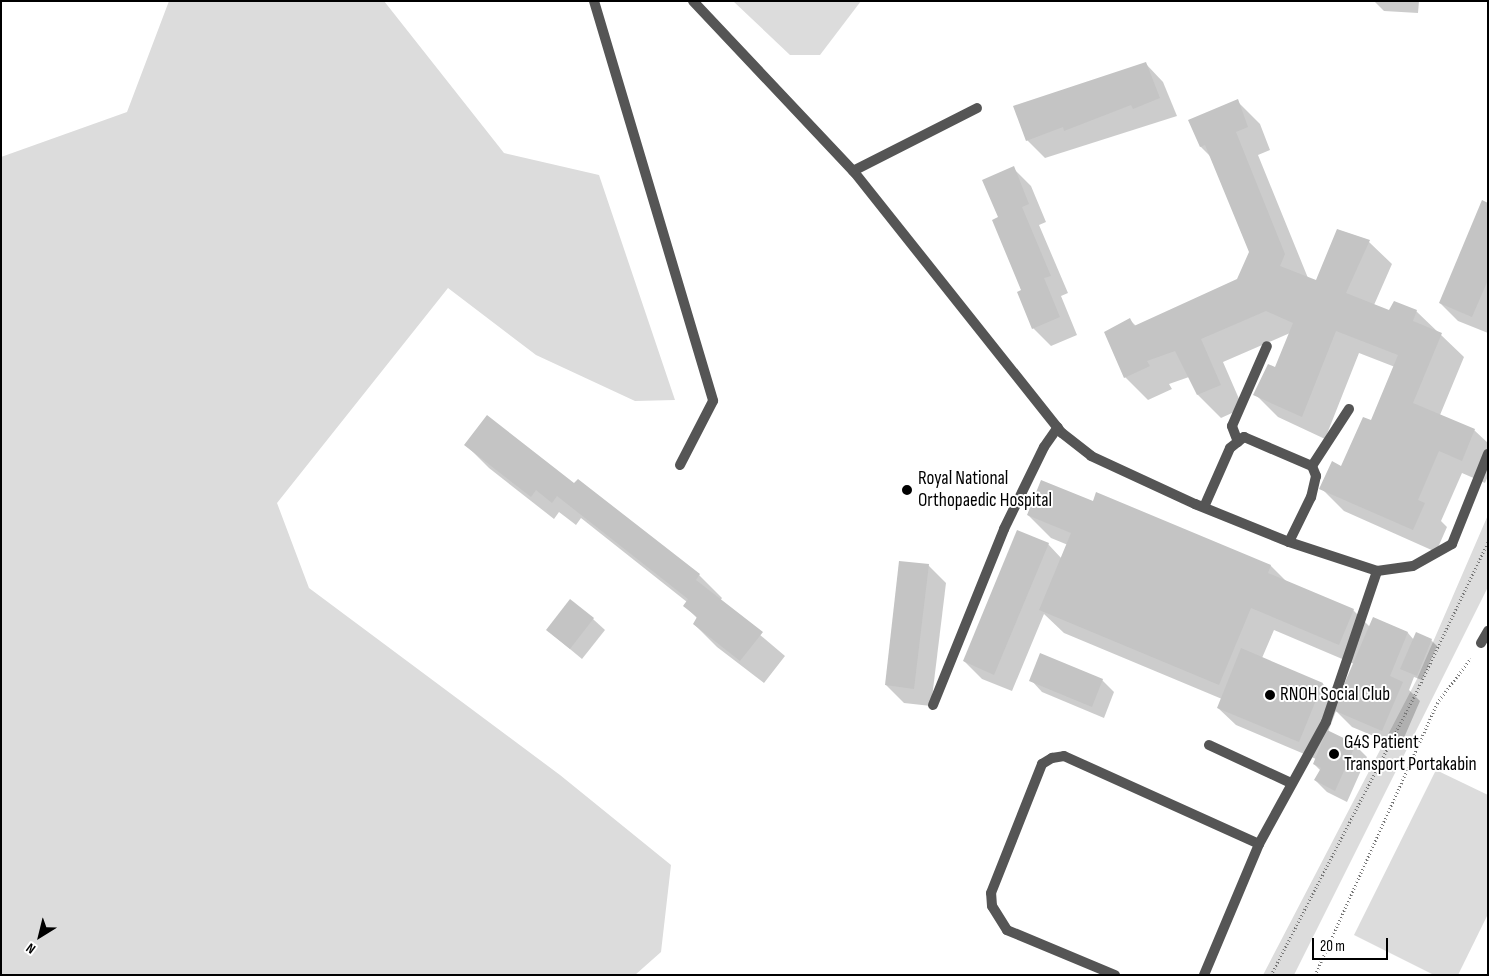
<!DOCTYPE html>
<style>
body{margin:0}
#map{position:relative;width:1489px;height:976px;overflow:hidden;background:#fff;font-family:"Sofia Sans Condensed",sans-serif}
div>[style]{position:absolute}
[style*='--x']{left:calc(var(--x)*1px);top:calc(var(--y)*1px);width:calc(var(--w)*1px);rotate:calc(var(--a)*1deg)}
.green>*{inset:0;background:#dcdcdc}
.shadow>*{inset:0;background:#0003}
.building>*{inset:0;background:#c4c4c4}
.path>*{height:3px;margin-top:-1.5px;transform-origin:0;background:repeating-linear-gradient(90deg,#777 0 1px,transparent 0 3.5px)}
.lane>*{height:10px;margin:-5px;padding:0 5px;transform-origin:5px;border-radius:5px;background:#555}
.dots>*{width:14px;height:14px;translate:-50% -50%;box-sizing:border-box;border:2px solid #fff;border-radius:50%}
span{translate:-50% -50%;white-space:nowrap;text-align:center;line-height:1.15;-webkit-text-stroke:4px #fff;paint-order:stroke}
.poi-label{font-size:19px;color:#000}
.left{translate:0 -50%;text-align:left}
.frame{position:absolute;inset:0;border:2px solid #000;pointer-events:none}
.north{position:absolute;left:15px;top:911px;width:50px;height:50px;-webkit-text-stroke:4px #fff;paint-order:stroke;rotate:216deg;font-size:14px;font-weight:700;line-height:20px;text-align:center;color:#000}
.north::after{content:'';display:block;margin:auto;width:18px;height:22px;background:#000;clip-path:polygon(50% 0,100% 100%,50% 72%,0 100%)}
.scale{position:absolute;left:1312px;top:938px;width:76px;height:22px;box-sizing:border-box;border:2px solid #000;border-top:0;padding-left:6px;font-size:15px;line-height:18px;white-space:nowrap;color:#000;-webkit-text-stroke:4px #fff;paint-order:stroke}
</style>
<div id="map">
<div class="green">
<div style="clip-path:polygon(169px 1px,384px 1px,504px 153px,599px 175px,675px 400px,635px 401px,536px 355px,448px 288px,277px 503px,309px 588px,560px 775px,671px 865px,661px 952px,635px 975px,1px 975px,1px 157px,127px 112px)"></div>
<div style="clip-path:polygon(733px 1px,861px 1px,820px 55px,790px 55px)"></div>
<div style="clip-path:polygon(1488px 515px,1488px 587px,1294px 975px,1263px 975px,1417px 679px)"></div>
<div style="clip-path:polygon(1436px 770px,1488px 795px,1488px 914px,1458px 975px,1434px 975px,1354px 935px)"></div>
</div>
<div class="shadow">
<div style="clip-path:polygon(1374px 1px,1419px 1px,1418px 13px,1384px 11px)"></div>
<div style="clip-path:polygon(1146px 64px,1163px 82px,1177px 116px,1045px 158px,1027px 140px)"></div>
<div style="clip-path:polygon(1237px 101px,1260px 124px,1270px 150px,1258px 155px,1308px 278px,1317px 282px,1338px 230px,1369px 242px,1392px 264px,1374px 305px,1390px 312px,1416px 311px,1464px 357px,1440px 415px,1474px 430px,1488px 443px,1488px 476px,1485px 483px,1462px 473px,1441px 521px,1447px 527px,1436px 552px,1344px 511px,1321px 488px,1342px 467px,1372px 422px,1395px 367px,1359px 353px,1325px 439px,1278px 417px,1255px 394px,1275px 369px,1290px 333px,1223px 362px,1243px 408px,1221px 418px,1198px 395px,1189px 377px,1169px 384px,1172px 389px,1148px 400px,1125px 377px,1130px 320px,1136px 326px,1238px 280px,1251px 252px,1211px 157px,1201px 147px,1190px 121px)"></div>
<div style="clip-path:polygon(1013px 168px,1031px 186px,1046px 222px,1039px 225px,1068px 293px,1061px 296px,1077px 335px,1051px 346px,1033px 328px,999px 218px)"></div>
<div style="clip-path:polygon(1488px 204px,1488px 333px,1458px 321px,1440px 303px)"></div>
<div style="clip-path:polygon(466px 445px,574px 485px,578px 480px,699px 575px,722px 598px,720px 601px,785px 656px,764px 683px,717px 647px,694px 624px,698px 619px,684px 605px,687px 602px,581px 518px,576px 525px,559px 512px,554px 519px,489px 468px)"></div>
<div style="clip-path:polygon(evenodd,1097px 494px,1271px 566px,1288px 583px,1353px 610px,1370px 627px,1373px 619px,1408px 633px,1414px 640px,1431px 640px,1437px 646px,1422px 680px,1414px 677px,1409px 690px,1420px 701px,1400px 747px,1352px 727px,1336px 711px,1328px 732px,1355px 745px,1367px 757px,1347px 802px,1327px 792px,1315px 780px,1321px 771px,1314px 764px,1316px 759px,1236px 725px,1218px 708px,1222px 699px,1064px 633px,1044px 614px,1012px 691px,982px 679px,964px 661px,1048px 544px,1062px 559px,1068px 545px,1051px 538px,1028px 515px,1093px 502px,1097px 494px,1274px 630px,1354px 664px,1338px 700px,1323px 684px,1262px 658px,1274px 630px)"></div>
<div style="clip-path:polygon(928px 565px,946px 583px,931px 706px,904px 703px,886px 685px)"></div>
<div style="clip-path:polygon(593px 619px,605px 630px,582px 659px,547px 630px)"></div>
<div style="clip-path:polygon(1031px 680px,1102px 680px,1114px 692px,1104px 718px,1042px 692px)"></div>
</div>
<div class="building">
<div style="clip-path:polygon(1146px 62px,1160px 98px,1133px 109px,1131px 105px,1064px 131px,1063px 127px,1026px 141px,1013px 106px)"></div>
<div style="clip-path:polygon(1238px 99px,1248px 127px,1236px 132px,1285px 254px,1280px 266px,1316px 280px,1337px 229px,1370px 240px,1346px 293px,1389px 310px,1394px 301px,1417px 310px,1413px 321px,1442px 333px,1413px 403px,1475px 429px,1462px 461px,1439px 451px,1418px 500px,1425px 503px,1413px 530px,1319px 489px,1332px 461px,1341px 466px,1363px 417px,1371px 420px,1398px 355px,1336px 331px,1302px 417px,1253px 395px,1268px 364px,1275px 367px,1293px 323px,1266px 311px,1201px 339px,1221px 385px,1197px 395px,1175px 351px,1147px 361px,1150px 366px,1124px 378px,1104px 332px,1130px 318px,1134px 326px,1237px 279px,1249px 252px,1205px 145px,1200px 147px,1188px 120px)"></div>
<div style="clip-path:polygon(1014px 166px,1029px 204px,1022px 207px,1051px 276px,1044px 278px,1060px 317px,1032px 329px,1017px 292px,1021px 290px,992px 220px,998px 217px,982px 180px)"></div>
<div style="clip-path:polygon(1482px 200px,1488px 203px,1488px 280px,1472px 317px,1439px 303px)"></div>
<div style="clip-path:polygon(487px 415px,574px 483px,578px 479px,700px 574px,696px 580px,763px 632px,740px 661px,693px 624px,697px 617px,683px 606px,688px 599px,557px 496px,552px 503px,536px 490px,531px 497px,464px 445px)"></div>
<div style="clip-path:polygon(1041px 480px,1093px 501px,1096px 492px,1271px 565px,1268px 573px,1354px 609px,1339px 645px,1251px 608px,1219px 685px,1039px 610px,1071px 533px,1027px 515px)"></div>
<div style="clip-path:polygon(1017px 530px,1049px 543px,994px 675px,963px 661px)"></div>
<div style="clip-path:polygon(899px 561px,929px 564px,914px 689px,885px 685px)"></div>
<div style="clip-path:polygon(570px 599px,594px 618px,570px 649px,546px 630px)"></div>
<div style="clip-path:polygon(1373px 617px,1408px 632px,1390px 676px,1403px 682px,1382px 731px,1333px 710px)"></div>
<div style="clip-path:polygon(1416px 632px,1432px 639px,1417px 676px,1400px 669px)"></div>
<div style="clip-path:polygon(1241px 648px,1323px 683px,1299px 742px,1217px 708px)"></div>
<div style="clip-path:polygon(1040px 653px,1103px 679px,1092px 707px,1029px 681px)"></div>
<div style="clip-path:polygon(1327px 730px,1356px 744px,1335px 791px,1314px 780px,1321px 768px,1313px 764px)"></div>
</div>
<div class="path">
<div style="--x:1271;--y:975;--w:315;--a:-62.8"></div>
<div style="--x:1415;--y:695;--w:170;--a:-64.5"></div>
<div style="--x:1315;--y:975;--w:298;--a:-65.8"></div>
<div style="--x:1437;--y:703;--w:56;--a:-52.9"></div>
</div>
<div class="lane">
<div style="--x:594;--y:1;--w:417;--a:73.4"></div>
<div style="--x:713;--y:401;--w:72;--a:117.3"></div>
<div style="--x:693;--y:1;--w:236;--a:46.7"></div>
<div style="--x:855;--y:173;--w:332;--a:51.5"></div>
<div style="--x:1062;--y:433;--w:37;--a:38"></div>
<div style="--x:1091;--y:456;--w:115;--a:24.8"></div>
<div style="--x:1195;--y:504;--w:101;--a:22"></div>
<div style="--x:1289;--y:542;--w:93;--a:18.2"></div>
<div style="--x:1377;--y:571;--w:36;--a:-8"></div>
<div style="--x:1413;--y:566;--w:45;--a:-29.4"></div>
<div style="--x:1452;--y:544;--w:97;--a:-68.2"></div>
<div style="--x:853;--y:171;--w:139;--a:-26.9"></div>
<div style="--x:1238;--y:442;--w:17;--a:-111"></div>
<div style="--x:1232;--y:426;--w:87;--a:-66.4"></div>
<div style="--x:1312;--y:466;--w:68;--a:-57"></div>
<div style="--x:1204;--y:507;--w:64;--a:-66.2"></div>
<div style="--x:1230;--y:448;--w:18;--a:-38"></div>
<div style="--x:1244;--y:437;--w:74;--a:23.1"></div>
<div style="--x:1312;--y:466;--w:11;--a:68"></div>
<div style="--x:1316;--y:476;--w:22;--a:103"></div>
<div style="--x:1311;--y:497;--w:50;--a:116.1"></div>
<div style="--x:1481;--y:643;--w:14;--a:-60"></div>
<div style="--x:933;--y:705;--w:190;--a:-68"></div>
<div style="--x:1004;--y:529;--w:91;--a:-64"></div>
<div style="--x:1044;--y:447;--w:24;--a:-55"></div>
<div style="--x:1209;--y:745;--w:90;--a:24.9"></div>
<div style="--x:1115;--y:975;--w:117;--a:-157.4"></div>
<div style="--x:1007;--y:930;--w:28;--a:-122"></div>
<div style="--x:992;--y:906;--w:13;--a:-94"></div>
<div style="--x:991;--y:893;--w:139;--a:-68.4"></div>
<div style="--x:1042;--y:764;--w:12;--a:-31"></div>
<div style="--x:1052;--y:758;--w:12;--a:-9"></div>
<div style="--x:1064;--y:756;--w:214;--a:24.3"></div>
<div style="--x:1204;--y:975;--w:142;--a:-67.2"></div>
<div style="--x:1259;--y:844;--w:139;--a:-61.2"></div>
<div style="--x:1326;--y:722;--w:159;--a:-71.3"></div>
</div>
<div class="dots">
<div style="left:907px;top:490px;background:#000"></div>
<div style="left:1270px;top:695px;background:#000"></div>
<div style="left:1334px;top:754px;background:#000"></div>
</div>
<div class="poi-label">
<span class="left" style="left:918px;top:490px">Royal National<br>Orthopaedic Hospital</span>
<span class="left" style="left:1280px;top:695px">RNOH Social Club</span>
<span class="left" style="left:1344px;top:754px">G4S Patient<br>Transport Portakabin</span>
</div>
<div class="frame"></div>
<div class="north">N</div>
<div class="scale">20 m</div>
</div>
